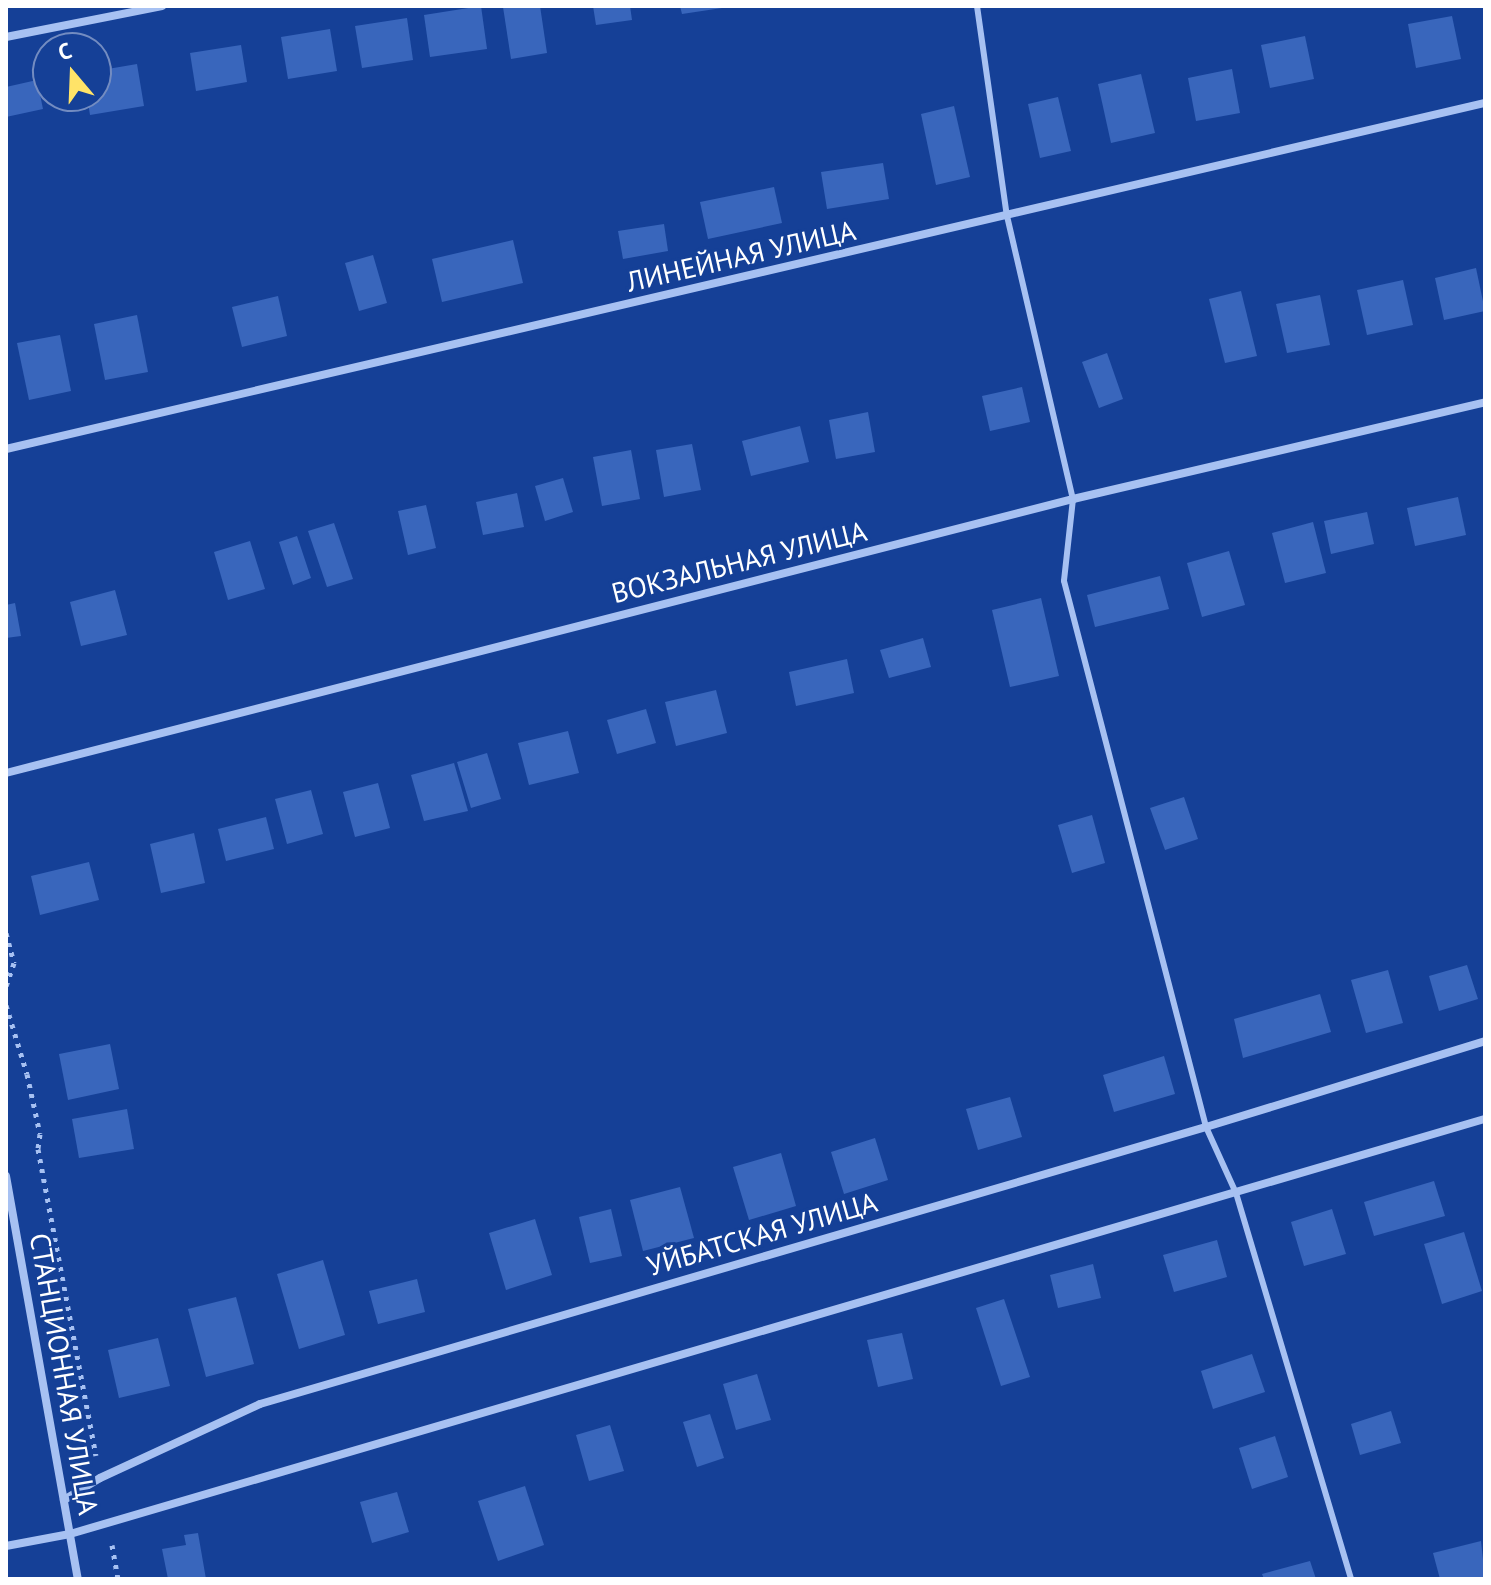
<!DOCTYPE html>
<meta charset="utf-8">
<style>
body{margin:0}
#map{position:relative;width:1491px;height:1585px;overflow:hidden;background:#154097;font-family:"PT Sans",sans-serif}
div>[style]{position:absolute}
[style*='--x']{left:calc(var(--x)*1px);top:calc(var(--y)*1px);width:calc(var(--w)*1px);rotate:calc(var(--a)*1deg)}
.building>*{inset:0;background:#3966bc}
.path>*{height:5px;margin-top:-2.5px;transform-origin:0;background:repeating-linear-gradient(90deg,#a7c1f2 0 4px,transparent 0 10px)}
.lane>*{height:6px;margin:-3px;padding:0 3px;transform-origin:3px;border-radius:3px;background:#a7c1f2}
.street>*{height:8px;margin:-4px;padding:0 4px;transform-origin:4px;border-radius:4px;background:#a7c1f2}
span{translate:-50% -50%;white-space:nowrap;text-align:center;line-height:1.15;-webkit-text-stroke:6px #154097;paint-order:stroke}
.street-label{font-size:28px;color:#fff}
.frame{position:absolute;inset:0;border:8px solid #fff;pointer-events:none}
.north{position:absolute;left:32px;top:32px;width:80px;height:80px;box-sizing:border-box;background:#154097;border:2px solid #738cc1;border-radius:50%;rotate:341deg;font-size:22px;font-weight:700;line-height:32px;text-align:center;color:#fff}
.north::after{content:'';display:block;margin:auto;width:28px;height:36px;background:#ffe368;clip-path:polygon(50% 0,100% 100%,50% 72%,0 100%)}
</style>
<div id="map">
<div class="building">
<div style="clip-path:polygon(481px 6px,487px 49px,430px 57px,424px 15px)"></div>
<div style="clip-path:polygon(540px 6px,547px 53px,511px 59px,503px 7px)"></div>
<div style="clip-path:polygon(593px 6px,630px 6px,632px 20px,596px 25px)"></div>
<div style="clip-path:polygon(680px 6px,721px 6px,722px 8px,682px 14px)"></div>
<div style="clip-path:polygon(1452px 16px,1461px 59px,1416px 68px,1408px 24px)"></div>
<div style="clip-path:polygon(407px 18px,413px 60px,362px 68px,355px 26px)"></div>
<div style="clip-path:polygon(330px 29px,337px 71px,288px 79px,281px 37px)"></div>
<div style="clip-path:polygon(1305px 36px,1314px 79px,1270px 88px,1261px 45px)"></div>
<div style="clip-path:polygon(241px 45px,247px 82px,196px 91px,190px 53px)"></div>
<div style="clip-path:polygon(137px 64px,144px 106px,90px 115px,87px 96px,96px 96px,96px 71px)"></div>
<div style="clip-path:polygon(1232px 69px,1240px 113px,1196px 121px,1188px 78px)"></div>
<div style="clip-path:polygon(1141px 74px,1155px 133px,1111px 143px,1098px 84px)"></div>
<div style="clip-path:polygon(37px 80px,43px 109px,6px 117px,6px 87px)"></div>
<div style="clip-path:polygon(1058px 97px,1071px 151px,1040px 158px,1028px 104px)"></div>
<div style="clip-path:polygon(954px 106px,970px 177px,936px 185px,921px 114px)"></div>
<div style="clip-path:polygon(883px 163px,889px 199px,827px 209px,821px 172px)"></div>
<div style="clip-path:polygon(774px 187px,782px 223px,708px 239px,700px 202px)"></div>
<div style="clip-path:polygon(664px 224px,668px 251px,623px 259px,618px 231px)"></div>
<div style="clip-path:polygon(513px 240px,523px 283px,442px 302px,432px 259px)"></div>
<div style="clip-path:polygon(373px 255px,387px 303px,359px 311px,345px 263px)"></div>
<div style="clip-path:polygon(1476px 268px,1485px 311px,1444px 320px,1435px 278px)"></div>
<div style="clip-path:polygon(1403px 280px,1413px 325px,1367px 335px,1357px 290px)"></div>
<div style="clip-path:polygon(1241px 291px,1257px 356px,1225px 363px,1209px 299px)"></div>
<div style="clip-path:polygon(1320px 295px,1330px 345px,1287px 353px,1276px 304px)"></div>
<div style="clip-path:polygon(278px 296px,287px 336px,242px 347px,232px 307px)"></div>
<div style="clip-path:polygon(137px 315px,148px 372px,105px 380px,94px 324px)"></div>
<div style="clip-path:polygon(60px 335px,71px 391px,29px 400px,17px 343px)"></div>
<div style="clip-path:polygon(1107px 353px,1123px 399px,1099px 408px,1082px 362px)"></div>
<div style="clip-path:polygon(1022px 387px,1030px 422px,990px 431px,982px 396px)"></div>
<div style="clip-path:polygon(868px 412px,875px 452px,836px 459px,829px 420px)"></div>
<div style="clip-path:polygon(800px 426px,809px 462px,751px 476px,742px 441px)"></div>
<div style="clip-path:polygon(692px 444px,701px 490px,664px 497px,656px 450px)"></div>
<div style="clip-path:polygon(631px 450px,640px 499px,602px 506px,593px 457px)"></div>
<div style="clip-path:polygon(563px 478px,573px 512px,545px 521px,535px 486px)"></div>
<div style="clip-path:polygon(517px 493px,524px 527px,483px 535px,476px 502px)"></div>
<div style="clip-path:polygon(1458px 497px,1466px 535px,1415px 546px,1407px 508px)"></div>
<div style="clip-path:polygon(426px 505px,436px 548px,408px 555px,398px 511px)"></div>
<div style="clip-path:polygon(1367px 512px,1374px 544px,1331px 554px,1324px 521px)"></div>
<div style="clip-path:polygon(1313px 522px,1326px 573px,1285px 583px,1272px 533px)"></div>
<div style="clip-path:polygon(334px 523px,353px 579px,327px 587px,308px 531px)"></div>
<div style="clip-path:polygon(297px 536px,311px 578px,293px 585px,279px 542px)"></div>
<div style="clip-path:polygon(250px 541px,265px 589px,228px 600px,214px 552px)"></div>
<div style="clip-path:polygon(1229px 551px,1245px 605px,1202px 617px,1187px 563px)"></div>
<div style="clip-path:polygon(1160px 576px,1169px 609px,1095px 627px,1087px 595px)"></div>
<div style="clip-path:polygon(115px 590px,127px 635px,81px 646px,70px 602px)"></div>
<div style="clip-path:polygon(1041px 598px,1059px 676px,1010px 687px,992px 610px)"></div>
<div style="clip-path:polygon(15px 603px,21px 636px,6px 638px,6px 605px)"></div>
<div style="clip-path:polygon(923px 638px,931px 667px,889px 678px,880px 650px)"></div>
<div style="clip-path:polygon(847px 659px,854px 693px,796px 706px,789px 672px)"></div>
<div style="clip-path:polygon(716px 690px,727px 733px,676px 746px,665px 702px)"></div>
<div style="clip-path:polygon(646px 709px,656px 743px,617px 754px,607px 720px)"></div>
<div style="clip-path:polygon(568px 731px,579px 773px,529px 785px,518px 743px)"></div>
<div style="clip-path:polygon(487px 753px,501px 799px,471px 808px,457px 762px)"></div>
<div style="clip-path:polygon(454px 763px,468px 811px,424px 821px,411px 775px)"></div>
<div style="clip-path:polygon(378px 783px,390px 828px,355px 837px,343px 792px)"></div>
<div style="clip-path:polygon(311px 790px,323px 834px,287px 844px,275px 799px)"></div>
<div style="clip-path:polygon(1184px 797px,1198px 839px,1165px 850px,1150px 808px)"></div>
<div style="clip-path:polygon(1092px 815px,1105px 863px,1072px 873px,1058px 825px)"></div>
<div style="clip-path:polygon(266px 817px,274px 849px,226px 861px,218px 829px)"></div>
<div style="clip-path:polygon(194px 833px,205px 883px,161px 893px,150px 844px)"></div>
<div style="clip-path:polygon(89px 862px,99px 900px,40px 915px,31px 876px)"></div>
<div style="clip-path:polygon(1467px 965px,1478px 999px,1439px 1011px,1429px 976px)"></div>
<div style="clip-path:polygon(1388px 970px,1403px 1023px,1366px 1033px,1351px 980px)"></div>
<div style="clip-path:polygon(1320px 994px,1331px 1032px,1243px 1058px,1234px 1019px)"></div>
<div style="clip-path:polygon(110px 1044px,119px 1089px,68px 1100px,59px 1054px)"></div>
<div style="clip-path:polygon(1164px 1056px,1175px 1094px,1114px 1112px,1103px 1075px)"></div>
<div style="clip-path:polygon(1010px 1097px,1022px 1137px,978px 1150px,966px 1109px)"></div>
<div style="clip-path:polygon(127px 1109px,134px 1149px,79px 1158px,72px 1119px)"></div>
<div style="clip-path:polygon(875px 1138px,888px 1180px,844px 1194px,831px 1152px)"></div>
<div style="clip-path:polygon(781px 1153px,796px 1206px,749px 1220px,733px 1167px)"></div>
<div style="clip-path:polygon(1434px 1181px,1445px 1216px,1374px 1236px,1364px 1202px)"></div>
<div style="clip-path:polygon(680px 1187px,694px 1238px,643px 1251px,630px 1200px)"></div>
<div style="clip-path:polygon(611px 1209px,622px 1256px,590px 1263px,579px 1217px)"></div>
<div style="clip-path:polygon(1332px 1209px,1346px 1254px,1304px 1266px,1291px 1222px)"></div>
<div style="clip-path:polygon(535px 1219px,552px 1275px,506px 1290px,489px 1233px)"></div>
<div style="clip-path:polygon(1464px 1232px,1482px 1291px,1442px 1304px,1424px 1244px)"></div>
<div style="clip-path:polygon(1217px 1240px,1227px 1277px,1174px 1292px,1163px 1255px)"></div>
<div style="clip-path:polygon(323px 1260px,345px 1335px,299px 1349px,277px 1274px)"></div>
<div style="clip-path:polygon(1093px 1264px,1101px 1298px,1058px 1308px,1050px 1275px)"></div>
<div style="clip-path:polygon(417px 1279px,425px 1312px,378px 1324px,369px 1291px)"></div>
<div style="clip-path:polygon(236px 1297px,254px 1364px,206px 1377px,188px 1309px)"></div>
<div style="clip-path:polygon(1004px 1299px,1030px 1377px,1001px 1386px,976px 1308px)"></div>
<div style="clip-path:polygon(902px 1333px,913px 1379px,878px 1387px,867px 1340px)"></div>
<div style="clip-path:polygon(158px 1338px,170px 1386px,119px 1398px,108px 1350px)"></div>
<div style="clip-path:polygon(1252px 1354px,1265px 1392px,1213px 1409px,1201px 1371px)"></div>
<div style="clip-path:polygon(757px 1374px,771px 1420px,736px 1430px,723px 1384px)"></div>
<div style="clip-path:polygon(1391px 1411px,1401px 1443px,1360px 1455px,1351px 1424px)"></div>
<div style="clip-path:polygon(710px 1414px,724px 1458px,697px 1467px,683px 1422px)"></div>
<div style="clip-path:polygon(610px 1425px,624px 1471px,589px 1481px,576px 1435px)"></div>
<div style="clip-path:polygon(1275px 1436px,1288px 1477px,1252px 1489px,1239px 1448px)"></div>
<div style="clip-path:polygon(525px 1486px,544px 1545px,498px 1561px,478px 1501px)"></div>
<div style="clip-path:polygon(397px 1492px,409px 1532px,372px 1543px,360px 1502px)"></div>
<div style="clip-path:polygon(198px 1533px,206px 1579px,168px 1579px,162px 1549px,186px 1545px,184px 1535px)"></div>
<div style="clip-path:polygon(1481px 1541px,1485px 1579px,1440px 1579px,1433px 1553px)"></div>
<div style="clip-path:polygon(1310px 1561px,1316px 1579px,1264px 1579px,1262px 1574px)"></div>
</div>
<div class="path">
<div style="--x:6;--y:933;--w:31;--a:75"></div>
<div style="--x:14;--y:963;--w:24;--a:109"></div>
<div style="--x:6;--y:1005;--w:72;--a:73.1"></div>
<div style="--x:27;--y:1074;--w:61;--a:77.8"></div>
<div style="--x:40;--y:1134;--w:15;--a:98"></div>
<div style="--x:38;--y:1149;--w:312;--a:79.3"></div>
<div style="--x:112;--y:1545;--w:35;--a:80"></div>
</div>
<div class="lane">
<div style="--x:977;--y:6;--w:212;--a:81.9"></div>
<div style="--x:1007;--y:216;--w:291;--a:76.9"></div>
<div style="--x:1073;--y:499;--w:82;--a:96.3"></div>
<div style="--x:1064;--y:581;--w:564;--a:75.42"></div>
<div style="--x:1206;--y:1127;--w:72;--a:65.6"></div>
<div style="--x:1236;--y:1193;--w:403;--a:73.4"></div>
</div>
<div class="street">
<div style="--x:6;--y:37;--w:159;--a:-11.2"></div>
<div style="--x:6;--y:449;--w:1519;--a:-13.17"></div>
<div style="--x:6;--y:773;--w:1102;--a:-14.4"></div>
<div style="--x:1073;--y:499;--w:423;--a:-13.2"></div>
<div style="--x:6;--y:1176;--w:409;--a:79.9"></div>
<div style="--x:64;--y:1500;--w:42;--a:-31.4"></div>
<div style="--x:100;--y:1478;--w:176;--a:-24.8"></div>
<div style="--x:260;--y:1404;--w:986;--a:-16.32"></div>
<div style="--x:1206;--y:1127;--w:292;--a:-17.1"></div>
<div style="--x:6;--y:1546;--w:65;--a:-10.6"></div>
<div style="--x:70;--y:1534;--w:1475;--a:-16.35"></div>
</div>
<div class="street-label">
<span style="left:741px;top:256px;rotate:-13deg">ЛИНЕЙНАЯ УЛИЦА</span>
<span style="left:739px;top:562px;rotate:-14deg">ВОКЗАЛЬНАЯ УЛИЦА</span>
<span style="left:762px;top:1234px;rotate:-16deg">УЙБАТСКАЯ УЛИЦА</span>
<span style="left:64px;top:1374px;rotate:80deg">СТАНЦИОННАЯ УЛИЦА</span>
</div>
<div class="frame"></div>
<div class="north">С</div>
</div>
